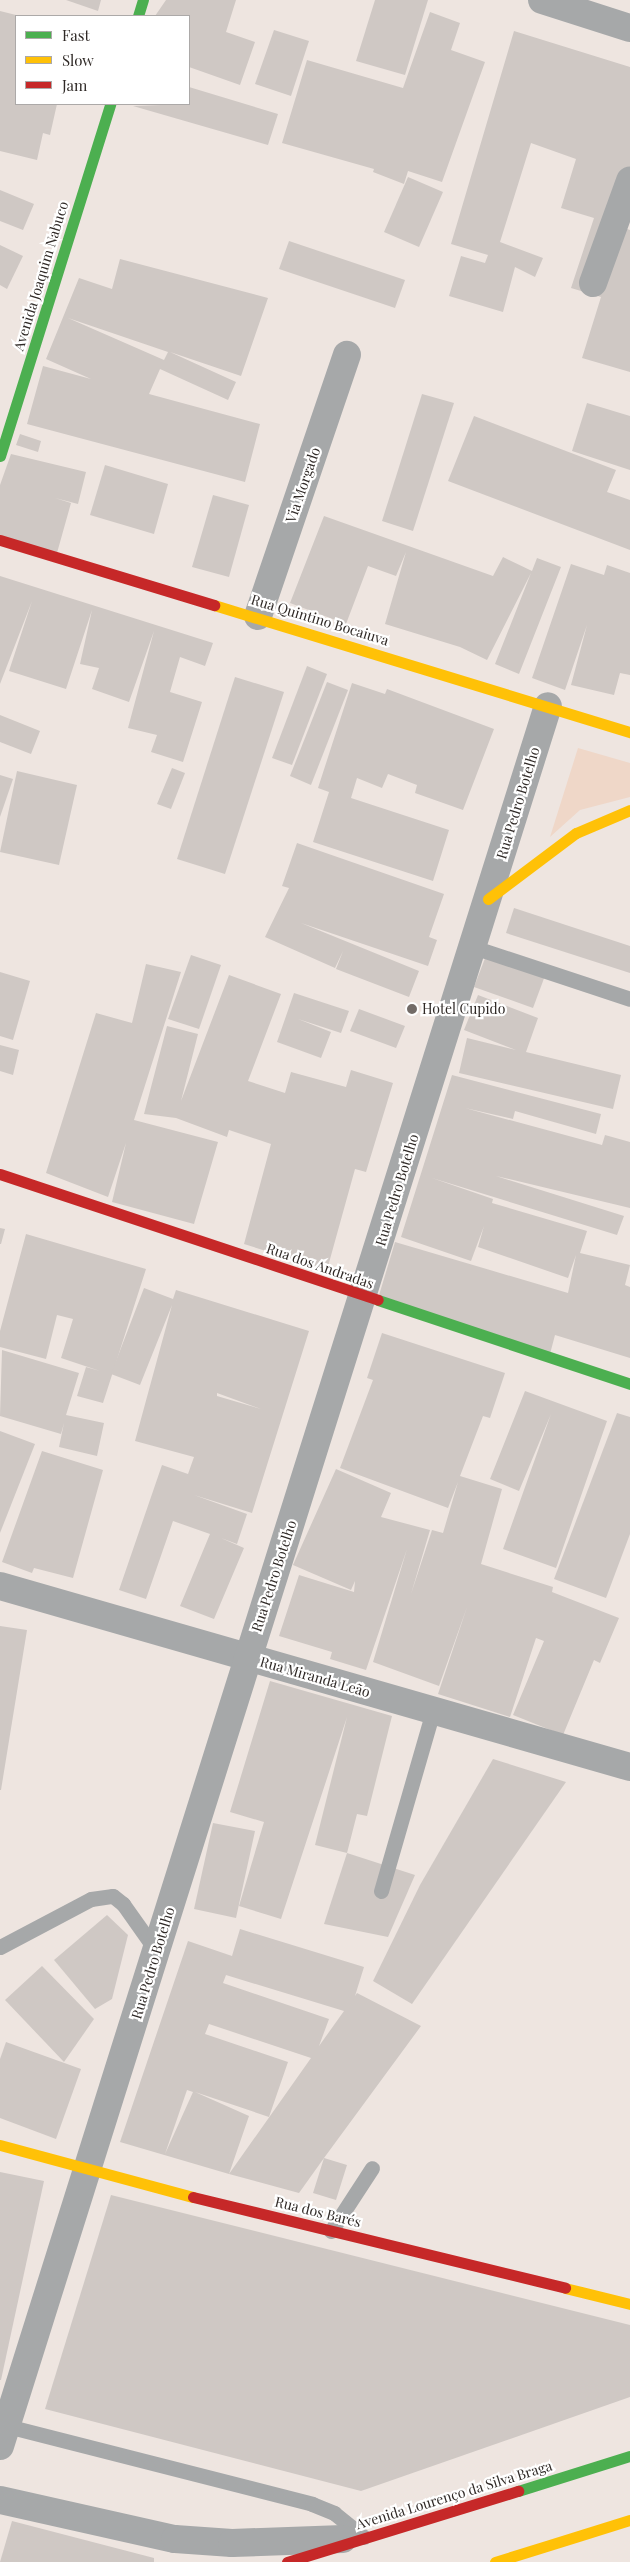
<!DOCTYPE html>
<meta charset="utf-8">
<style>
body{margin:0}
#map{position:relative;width:630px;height:2562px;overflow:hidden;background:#eee5e0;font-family:"Playfair Display",serif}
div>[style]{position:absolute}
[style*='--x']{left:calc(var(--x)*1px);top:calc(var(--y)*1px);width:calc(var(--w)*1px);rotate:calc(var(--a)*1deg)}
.green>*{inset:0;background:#efd7c8}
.building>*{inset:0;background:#cfc8c4}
.lane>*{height:15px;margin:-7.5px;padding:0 7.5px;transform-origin:7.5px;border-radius:7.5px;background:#a6a8a9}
.street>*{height:28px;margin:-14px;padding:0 14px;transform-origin:14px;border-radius:14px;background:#a6a8a9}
.fast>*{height:11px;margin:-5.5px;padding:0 5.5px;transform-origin:5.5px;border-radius:5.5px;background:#4caf50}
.slow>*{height:11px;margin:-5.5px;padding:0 5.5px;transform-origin:5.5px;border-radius:5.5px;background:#ffc107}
.jam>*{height:11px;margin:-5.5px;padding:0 5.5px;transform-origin:5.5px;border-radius:5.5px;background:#c62828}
.dots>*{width:14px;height:14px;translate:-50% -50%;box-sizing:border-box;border:2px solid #fff;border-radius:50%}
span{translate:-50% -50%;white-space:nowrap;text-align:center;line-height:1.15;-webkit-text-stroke:4.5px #fff;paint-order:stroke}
.street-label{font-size:14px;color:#2f2926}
.poi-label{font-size:14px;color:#2f2926}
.left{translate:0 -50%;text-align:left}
.legend{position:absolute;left:15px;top:15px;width:175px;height:90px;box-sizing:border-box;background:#fff;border:1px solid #aca9a8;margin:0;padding:6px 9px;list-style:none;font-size:15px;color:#2f2926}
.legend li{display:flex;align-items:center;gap:10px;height:25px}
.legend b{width:25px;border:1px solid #aca9a8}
</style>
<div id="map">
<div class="green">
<div style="clip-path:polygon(578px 748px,630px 763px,630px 797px,580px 810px,550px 837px)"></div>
</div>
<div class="building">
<div style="clip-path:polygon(66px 0,101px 0,98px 11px)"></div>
<div style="clip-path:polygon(166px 0,236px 0,226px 32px,255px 42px,240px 85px,189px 67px,189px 16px,155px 16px)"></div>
<div style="clip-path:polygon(375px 0,428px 0,405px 75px,356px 61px)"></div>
<div style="clip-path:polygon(0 11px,16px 15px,16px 104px,57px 104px,50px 135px,43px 133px,37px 160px,0 151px)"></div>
<div style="clip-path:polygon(430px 12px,460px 23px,451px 50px,485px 62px,442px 182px,408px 171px,404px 184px,373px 172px,374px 169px,282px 143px,307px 60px,403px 88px)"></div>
<div style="clip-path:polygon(274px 30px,309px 41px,291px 96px,255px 84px)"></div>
<div style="clip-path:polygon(514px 31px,630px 67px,630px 171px,613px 224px,630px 230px,630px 372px,582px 358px,601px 297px,571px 288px,594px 218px,561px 208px,576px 159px,531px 143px,500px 242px,543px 258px,535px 277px,515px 267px,503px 312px,449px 296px,461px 256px,485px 263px,488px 255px,451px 244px)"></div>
<div style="clip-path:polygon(189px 87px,278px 114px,268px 145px,133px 106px,189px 104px)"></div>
<div style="clip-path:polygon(408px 177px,443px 192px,419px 247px,384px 232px)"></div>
<div style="clip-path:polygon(0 190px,34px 204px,23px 230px,0 221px)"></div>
<div style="clip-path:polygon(289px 241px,405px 280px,395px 308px,279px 269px)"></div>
<div style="clip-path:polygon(0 245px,23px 256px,7px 289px,0 285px)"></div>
<div style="clip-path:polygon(evenodd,120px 259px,268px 298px,241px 376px,170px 352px,236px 382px,228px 400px,160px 369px,149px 394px,260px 424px,245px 482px,27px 424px,43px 366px,91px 379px,46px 359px,79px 278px,112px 289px,120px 259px,68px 318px,168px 352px,164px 360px,68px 318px)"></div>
<div style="clip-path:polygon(422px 394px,454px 403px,413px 531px,382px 521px)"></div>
<div style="clip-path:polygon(587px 403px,630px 416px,630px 470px,572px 451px)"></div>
<div style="clip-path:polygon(474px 416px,616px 470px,607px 492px,630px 500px,630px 550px,448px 481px)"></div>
<div style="clip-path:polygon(20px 434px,41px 441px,38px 452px,16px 445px)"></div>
<div style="clip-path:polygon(11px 454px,86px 472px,78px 504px,55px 498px,71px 503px,57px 553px,0 539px,0 485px)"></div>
<div style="clip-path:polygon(105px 465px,168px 484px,154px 534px,90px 515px)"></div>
<div style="clip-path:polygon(213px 495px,249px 505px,229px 577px,192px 567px)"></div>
<div style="clip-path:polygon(324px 516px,493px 576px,503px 557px,532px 571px,537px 558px,561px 567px,519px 674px,495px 664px,531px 573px,487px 660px,460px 647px,385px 624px,406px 552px,396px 576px,368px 566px,346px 624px,290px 603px)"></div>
<div style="clip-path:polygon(571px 564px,604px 575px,607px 565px,630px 573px,630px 675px,620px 673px,614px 695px,571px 685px,587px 625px,565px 690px,532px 678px)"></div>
<div style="clip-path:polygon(0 576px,213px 643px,205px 666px,180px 657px,170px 692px,202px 702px,183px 762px,151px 752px,157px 735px,128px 728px,154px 631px,129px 702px,92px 689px,99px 668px,80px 664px,92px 610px,66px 689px,9px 671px,32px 601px,0 684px)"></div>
<div style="clip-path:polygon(307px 666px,327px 674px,292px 765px,272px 758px)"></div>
<div style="clip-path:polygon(235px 677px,284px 692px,225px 874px,177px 859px)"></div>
<div style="clip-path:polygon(327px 682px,348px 690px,311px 785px,290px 776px)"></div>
<div style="clip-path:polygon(352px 683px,385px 694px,387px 689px,494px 729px,463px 810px,415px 793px,417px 785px,388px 774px,382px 788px,357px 778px,351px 798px,449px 830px,433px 881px,313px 842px,329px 792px,318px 788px)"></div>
<div style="clip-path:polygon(0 715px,40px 731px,31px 754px,0 742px)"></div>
<div style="clip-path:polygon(172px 768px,185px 773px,171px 809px,157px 804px)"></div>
<div style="clip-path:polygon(17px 771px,77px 785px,59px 865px,0 852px)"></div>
<div style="clip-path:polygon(0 775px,13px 779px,0 817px)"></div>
<div style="clip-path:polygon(297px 843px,444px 894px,429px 937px,437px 940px,428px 966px,301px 923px,419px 971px,409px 997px,336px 969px,343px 951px,335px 968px,265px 937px,289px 888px,282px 886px)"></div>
<div style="clip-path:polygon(514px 908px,630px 946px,630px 973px,506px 933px)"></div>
<div style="clip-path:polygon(487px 953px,546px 973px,533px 1008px,474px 987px)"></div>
<div style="clip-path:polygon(191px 955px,221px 965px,199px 1029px,168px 1019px)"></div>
<div style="clip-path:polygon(146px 964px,181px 972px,134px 1120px,218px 1142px,194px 1224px,112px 1202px,126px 1143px,108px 1197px,46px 1173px,96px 1013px,132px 1023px)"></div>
<div style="clip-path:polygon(0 972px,30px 981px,13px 1040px,0 1036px)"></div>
<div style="clip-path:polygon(229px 975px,281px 994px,248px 1081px,285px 1093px,291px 1072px,346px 1087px,351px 1070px,393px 1083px,366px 1172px,355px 1169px,327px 1270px,244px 1244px,271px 1144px,229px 1130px,227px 1137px,176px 1118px,144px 1114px,167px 1026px,198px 1034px,181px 1101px)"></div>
<div style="clip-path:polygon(294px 993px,349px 1011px,341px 1033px,298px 1019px,331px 1032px,321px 1058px,277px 1042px)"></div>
<div style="clip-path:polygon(478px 995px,538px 1018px,526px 1052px,621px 1075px,613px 1109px,459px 1073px,467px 1038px,516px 1050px,464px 1030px)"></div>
<div style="clip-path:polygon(359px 1009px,405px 1026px,396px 1048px,350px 1031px)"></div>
<div style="clip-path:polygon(0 1045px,19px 1050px,13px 1075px,0 1071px)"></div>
<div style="clip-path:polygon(452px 1075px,601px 1114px,596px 1134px,515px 1111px,513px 1119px,465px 1108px,602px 1145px,605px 1135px,630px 1142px,630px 1208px,496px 1176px,624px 1216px,617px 1235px,432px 1178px,493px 1199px,492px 1203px,587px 1231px,580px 1253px,630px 1265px,625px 1285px,630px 1287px,630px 1358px,555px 1335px,550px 1354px,377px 1302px,395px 1242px,568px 1293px,576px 1255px,568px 1278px,478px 1247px,484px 1226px,471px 1261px,401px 1237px)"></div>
<div style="clip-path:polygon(0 1228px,5px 1229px,1px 1244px,0 1244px)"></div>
<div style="clip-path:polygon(26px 1234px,146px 1269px,103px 1403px,77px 1396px,86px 1367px,100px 1371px,61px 1358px,73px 1319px,57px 1315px,46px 1359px,0 1347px,0 1331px)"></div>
<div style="clip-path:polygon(evenodd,144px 1288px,173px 1299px,176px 1290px,309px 1331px,252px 1513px,194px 1495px,247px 1514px,237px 1544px,221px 1538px,244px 1548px,214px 1619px,180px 1606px,210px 1534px,173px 1521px,146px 1599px,119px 1590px,162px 1465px,188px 1474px,194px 1457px,135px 1441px,172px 1305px,140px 1385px,111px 1374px,144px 1288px,217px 1393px,261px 1409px,217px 1396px,217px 1393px)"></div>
<div style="clip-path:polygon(382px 1333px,505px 1373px,490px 1418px,483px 1416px,460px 1476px,502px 1489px,481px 1564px,553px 1587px,552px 1592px,619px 1618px,600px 1663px,594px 1660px,563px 1735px,513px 1715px,544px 1641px,536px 1638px,510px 1717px,438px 1694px,467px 1607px,439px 1686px,373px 1662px,407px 1549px,366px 1670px,330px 1659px,332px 1652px,279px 1636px,299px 1575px,354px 1592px,355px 1581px,351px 1590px,293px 1565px,336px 1469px,391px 1493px,381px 1517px,430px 1530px,411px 1594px,432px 1530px,443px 1533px,458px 1482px,448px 1508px,340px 1468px,373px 1380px,367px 1378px)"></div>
<div style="clip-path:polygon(2px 1350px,79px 1373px,66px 1415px,104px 1423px,97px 1456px,59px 1447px,64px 1423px,61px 1434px,0 1416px)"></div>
<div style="clip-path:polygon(525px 1391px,607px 1421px,556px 1568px,503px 1549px,551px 1414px,519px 1491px,490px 1479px)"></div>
<div style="clip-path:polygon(617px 1413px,630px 1417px,630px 1534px,606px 1598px,554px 1579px)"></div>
<div style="clip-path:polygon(0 1431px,35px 1444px,0 1533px)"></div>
<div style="clip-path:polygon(42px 1451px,103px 1470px,73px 1578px,34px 1568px,32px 1573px,2px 1562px)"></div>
<div style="clip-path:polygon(0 1626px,27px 1630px,1px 1790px,0 1790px)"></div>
<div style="clip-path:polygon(270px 1681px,392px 1716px,367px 1816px,357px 1814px,347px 1853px,315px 1845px,347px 1717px,281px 1919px,239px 1906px,264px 1822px,230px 1812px)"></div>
<div style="clip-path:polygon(493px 1759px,566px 1782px,412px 2004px,373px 1981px,420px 1885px)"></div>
<div style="clip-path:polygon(213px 1823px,255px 1831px,236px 1918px,194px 1909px)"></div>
<div style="clip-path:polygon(347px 1853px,415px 1875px,388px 1937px,324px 1924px)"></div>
<div style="clip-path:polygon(107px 1915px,128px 1935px,112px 1999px,95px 2009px,54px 1960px)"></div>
<div style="clip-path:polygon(evenodd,240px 1929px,364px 1967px,355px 1996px,357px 1993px,421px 2026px,324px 2158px,347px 2165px,336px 2200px,313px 2193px,324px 2158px,299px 2193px,229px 2174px,311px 2058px,209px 2024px,205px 2034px,288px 2062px,269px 2117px,195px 2092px,249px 2116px,229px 2174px,120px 2142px,188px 1941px,232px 1956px,240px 1929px,226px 1975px,344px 2011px,319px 2046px,329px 2019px,223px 1983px,226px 1975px,240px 1929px,187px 2090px,193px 2092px,165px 2154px,187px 2090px)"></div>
<div style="clip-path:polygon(42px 1966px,94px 2019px,64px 2062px,5px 2000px)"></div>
<div style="clip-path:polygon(6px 2042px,81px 2069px,56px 2139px,0 2118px,0 2059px)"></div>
<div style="clip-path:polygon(0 2172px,44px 2181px,1px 2380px,0 2380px)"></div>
<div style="clip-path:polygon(111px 2195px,630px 2325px,630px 2397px,361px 2491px,45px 2409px)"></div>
<div style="clip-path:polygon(12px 2521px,154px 2558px,154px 2562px,0 2562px)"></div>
</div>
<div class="lane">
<div style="--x:473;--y:947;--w:165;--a:18.3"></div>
<div style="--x:381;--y:1891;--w:187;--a:-73.9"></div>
<div style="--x:0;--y:1947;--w:103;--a:-27.8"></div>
<div style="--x:91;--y:1899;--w:22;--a:-8"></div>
<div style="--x:113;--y:1896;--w:13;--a:39"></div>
<div style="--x:123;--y:1904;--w:59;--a:54.7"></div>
<div style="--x:331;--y:2231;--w:75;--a:-56.9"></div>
<div style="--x:7;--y:2426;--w:315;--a:14.3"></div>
<div style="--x:312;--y:2504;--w:24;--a:22"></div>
<div style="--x:334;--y:2513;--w:38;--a:39"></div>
</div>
<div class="street">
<div style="--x:542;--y:0;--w:92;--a:17.7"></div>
<div style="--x:593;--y:283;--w:109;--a:-70.1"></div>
<div style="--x:258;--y:616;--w:276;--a:-71.2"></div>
<div style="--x:0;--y:1586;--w:655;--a:16.03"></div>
<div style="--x:0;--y:2446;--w:1824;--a:-72.52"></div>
<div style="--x:0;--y:2500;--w:179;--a:12.6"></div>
<div style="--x:175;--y:2539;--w:57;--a:4"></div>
<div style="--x:232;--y:2543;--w:111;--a:-2.1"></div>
</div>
<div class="fast">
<div style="--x:138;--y:16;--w:17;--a:-73"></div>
<div style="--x:0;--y:456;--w:369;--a:-72.6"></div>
<div style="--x:378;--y:1300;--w:266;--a:18.4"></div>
<div style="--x:518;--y:2491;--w:117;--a:-17.4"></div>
</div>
<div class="slow">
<div style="--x:214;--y:605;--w:435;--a:17"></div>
<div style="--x:488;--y:899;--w:110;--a:-36.9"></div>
<div style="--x:576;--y:833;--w:59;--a:-23.1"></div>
<div style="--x:0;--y:2145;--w:200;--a:15.1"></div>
<div style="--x:565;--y:2288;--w:67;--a:13.8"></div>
<div style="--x:495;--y:2562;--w:141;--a:-17.3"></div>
</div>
<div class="jam">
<div style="--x:0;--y:540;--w:224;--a:16.9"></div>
<div style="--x:0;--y:1174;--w:398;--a:18.4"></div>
<div style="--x:193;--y:2197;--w:383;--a:13.7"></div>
<div style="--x:287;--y:2562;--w:242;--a:-17.1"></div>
</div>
<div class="dots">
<div style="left:412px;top:1009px;background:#726b67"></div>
</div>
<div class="street-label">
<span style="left:41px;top:276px;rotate:-73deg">Avenida Joaquim Nabuco</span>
<span style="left:303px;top:485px;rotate:-71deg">Via Morgado</span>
<span style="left:320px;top:620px;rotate:17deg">Rua Quintino Bocaiuva</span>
<span style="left:518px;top:803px;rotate:-73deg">Rua Pedro Botelho</span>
<span style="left:397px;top:1190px;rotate:-73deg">Rua Pedro Botelho</span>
<span style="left:320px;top:1266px;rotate:19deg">Rua dos Andradas</span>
<span style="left:274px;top:1576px;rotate:-72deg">Rua Pedro Botelho</span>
<span style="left:315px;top:1677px;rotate:16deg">Rua Miranda Leão</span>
<span style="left:153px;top:1963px;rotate:-73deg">Rua Pedro Botelho</span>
<span style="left:318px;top:2212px;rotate:14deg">Rua dos Barés</span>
<span style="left:454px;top:2495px;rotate:-17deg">Avenida Lourenço da Silva Braga</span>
</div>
<div class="poi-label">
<span class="left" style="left:422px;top:1009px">Hotel Cupido</span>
</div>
<ul class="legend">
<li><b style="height:6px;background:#4caf50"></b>Fast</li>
<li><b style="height:6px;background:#ffc107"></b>Slow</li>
<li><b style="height:6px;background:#c62828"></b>Jam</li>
</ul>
</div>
